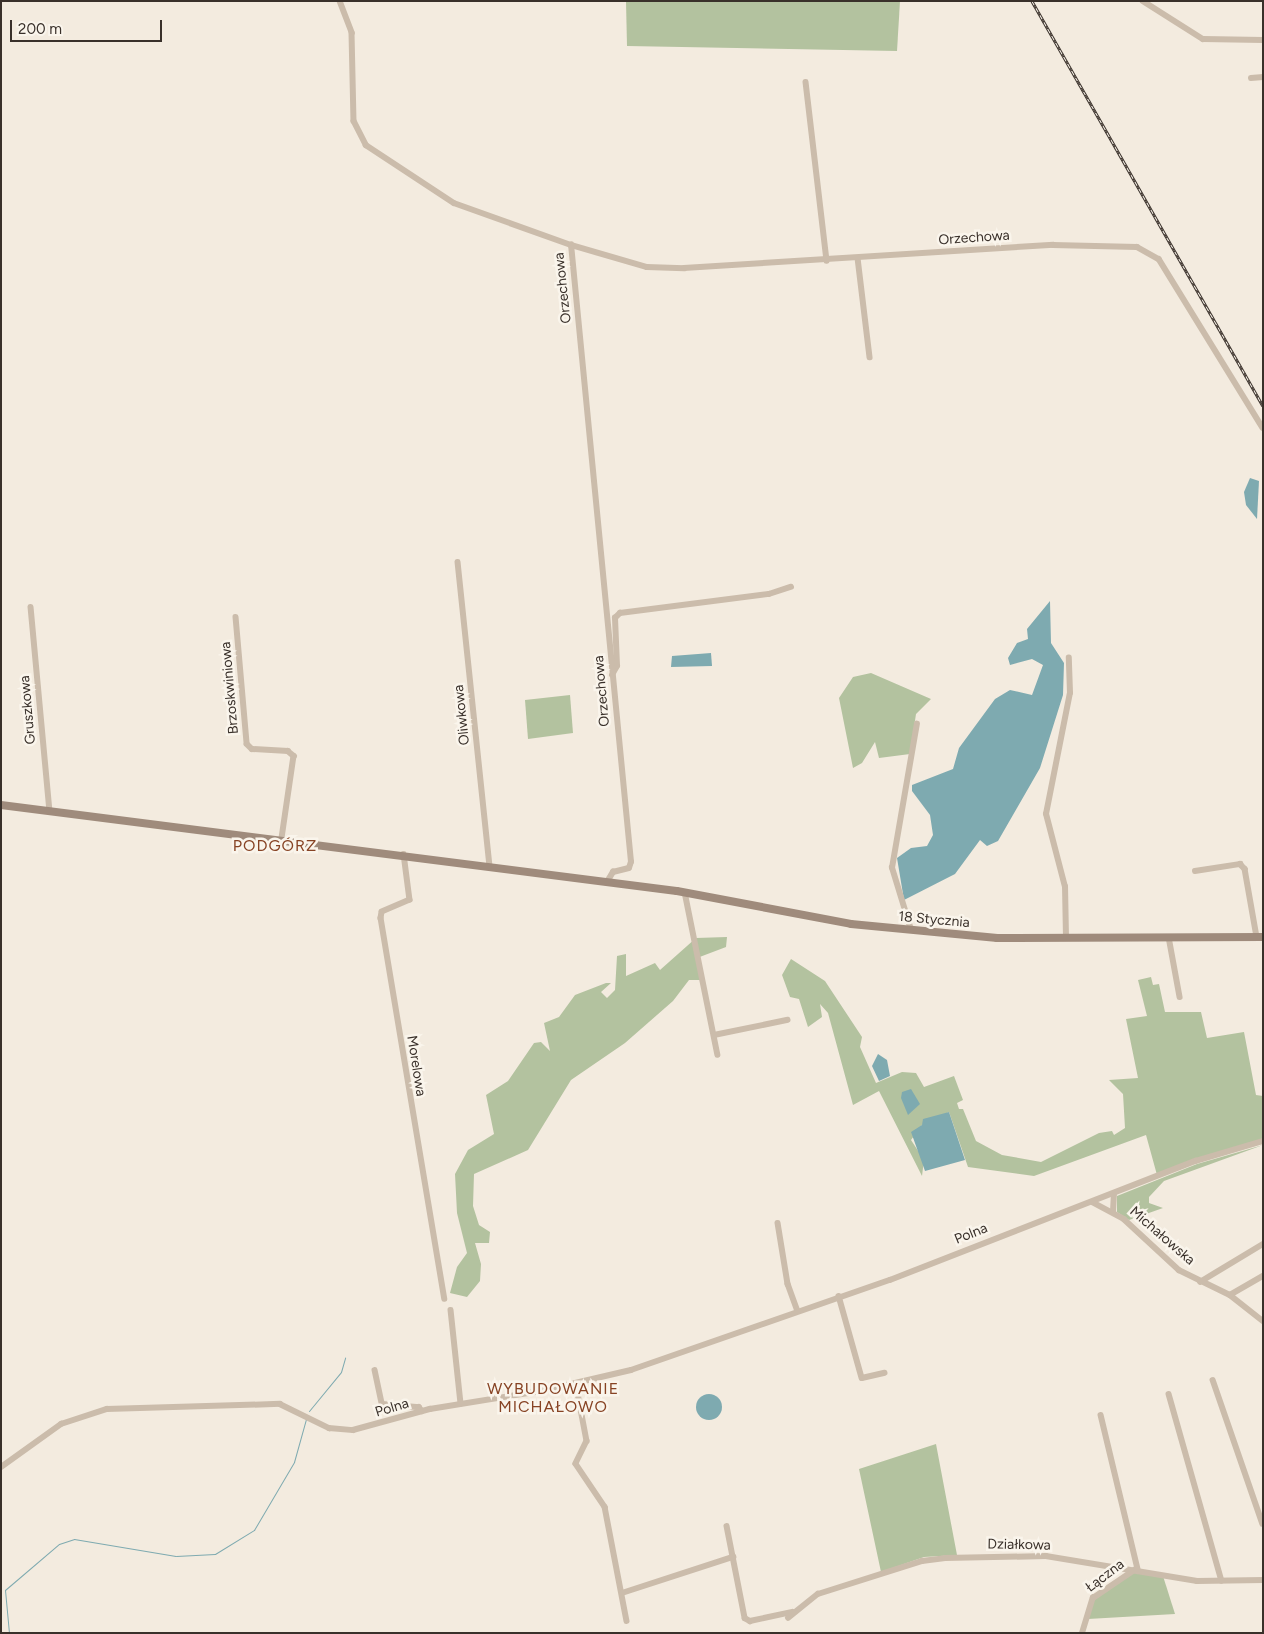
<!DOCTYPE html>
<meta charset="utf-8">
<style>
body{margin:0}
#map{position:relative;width:1264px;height:1634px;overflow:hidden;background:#f3ebdf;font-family:Figtree,sans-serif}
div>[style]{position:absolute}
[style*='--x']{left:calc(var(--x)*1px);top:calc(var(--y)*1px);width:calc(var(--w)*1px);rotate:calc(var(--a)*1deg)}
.green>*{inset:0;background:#b3c29f}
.water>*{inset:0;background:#7eaab0}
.round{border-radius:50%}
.stream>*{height:1px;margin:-0.5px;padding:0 0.5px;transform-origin:0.5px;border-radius:0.5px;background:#7eaab0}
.street>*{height:5.5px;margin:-2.75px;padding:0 2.75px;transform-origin:2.75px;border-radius:2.75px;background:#cbbcab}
.secondary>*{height:8px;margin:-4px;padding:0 4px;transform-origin:4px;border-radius:4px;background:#9f8b7c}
.rail>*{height:3px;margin-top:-1.5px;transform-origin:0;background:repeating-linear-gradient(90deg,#faf5ec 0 4px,#39302a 0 8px);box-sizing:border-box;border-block:1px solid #39302a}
span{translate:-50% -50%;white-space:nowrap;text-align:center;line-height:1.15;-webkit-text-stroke:5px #faf5ec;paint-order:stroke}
.street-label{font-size:14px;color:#39302a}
.quarter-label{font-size:16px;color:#874324;letter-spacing:1px}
.frame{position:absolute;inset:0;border:2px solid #39302a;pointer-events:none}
.scale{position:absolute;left:10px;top:20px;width:152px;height:22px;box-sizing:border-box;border:2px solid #39302a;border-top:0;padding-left:6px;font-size:15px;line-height:18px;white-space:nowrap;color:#39302a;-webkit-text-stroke:4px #faf5ec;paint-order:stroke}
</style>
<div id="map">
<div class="green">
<div style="clip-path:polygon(626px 1px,900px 1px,897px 51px,627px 46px)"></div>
<div style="clip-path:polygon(871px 673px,931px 699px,916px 714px,910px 754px,879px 758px,875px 742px,862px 763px,853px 768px,839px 698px,853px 677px)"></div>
<div style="clip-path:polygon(570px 695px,573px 733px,528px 739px,525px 700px)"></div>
<div style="clip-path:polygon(727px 937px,726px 947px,697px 958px,701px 980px,689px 980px,673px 1001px,625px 1043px,571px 1080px,528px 1150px,474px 1174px,473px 1206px,479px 1225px,490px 1232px,489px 1243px,475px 1243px,481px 1264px,480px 1281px,467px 1297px,450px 1293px,457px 1267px,467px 1253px,457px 1213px,455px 1174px,468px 1150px,494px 1134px,486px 1095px,508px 1081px,534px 1043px,541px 1042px,550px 1051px,544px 1023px,559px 1017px,575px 995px,606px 983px,611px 983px,601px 992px,607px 998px,615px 990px,617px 956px,626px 954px,626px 976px,655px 963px,660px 970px,696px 938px)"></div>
<div style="clip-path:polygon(791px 959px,825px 981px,862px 1037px,860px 1047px,876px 1083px,902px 1072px,916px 1073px,924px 1087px,954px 1076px,963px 1100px,957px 1103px,959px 1109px,963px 1109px,976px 1141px,1002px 1155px,1041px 1162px,1099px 1133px,1112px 1131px,1114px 1135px,1125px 1128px,1123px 1094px,1109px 1080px,1138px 1078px,1126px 1019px,1147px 1016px,1138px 980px,1151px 977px,1153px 985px,1159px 984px,1165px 1012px,1201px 1012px,1207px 1038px,1244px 1032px,1256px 1095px,1263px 1096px,1263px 1139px,1157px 1175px,1146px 1135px,1034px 1176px,968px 1167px,949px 1112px,922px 1125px,911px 1140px,924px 1160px,922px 1176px,879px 1091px,853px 1105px,828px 1013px,820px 1004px,822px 1017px,808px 1027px,799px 999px,790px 997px,782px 975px)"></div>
<div style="clip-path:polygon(1263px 1145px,1164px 1181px,1149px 1197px,1149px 1203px,1163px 1208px,1129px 1220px,1117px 1212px,1117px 1196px,1197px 1164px)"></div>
<div style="clip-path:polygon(936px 1444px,957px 1555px,924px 1557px,881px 1572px,859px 1469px)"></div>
<div style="clip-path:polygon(1136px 1571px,1163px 1576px,1175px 1614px,1088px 1619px,1094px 1600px)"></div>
</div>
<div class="water">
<div style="clip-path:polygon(1250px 478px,1259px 481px,1257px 519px,1246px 505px,1244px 492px)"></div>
<div style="clip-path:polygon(1050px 601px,1051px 643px,1064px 663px,1063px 695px,1040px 768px,998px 841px,987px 846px,980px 840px,955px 874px,904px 900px,897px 858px,911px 848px,927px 846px,933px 835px,930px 815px,912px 791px,912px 785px,953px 769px,959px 748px,995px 699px,1010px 690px,1032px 695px,1043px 665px,1032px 659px,1010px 665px,1008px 658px,1017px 643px,1028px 639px,1027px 629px)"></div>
<div style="clip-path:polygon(711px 653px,712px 666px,671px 667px,672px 656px)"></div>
<div style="clip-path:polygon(878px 1054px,887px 1060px,890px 1076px,879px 1081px,872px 1066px)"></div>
<div style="clip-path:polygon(911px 1089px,920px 1104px,908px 1115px,901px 1098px,902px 1092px)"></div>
<div style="clip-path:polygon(949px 1112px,965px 1160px,925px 1171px,911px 1132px,922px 1125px,923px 1119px)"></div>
<div class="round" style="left:696px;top:1394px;width:26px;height:26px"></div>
</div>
<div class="stream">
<div style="--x:309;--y:1411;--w:50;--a:-50.6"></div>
<div style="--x:341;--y:1372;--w:15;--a:-74"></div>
<div style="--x:9;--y:1633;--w:43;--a:-95.3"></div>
<div style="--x:5;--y:1590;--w:71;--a:-40.4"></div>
<div style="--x:59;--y:1544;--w:16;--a:-18"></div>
<div style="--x:74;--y:1539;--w:103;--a:9.5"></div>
<div style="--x:176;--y:1556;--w:39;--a:-3"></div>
<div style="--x:215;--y:1554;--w:46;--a:-31.6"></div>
<div style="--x:254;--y:1530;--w:79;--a:-59.5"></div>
<div style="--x:294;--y:1462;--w:45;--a:-74.4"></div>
</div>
<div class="street">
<div style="--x:340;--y:1;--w:34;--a:69"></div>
<div style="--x:352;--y:33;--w:88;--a:88.7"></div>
<div style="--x:354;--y:121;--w:27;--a:63"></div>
<div style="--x:366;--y:145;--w:105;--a:33.4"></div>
<div style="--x:454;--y:203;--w:124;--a:19.7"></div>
<div style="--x:1143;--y:1;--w:71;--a:32.3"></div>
<div style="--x:1203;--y:39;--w:60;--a:1"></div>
<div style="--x:1251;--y:78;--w:12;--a:-5"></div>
<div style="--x:806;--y:82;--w:180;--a:83.3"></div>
<div style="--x:858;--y:258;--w:100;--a:83.1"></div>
<div style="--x:458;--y:562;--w:306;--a:84"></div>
<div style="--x:31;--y:607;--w:204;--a:84.7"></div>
<div style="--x:236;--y:617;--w:127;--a:85"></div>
<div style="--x:247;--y:744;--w:7;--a:45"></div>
<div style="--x:252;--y:749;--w:36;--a:3"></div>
<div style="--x:288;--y:751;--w:8;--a:40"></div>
<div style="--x:294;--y:756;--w:83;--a:98.3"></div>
<div style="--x:612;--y:675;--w:10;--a:-61"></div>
<div style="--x:617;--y:666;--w:48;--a:-92.4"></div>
<div style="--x:615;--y:618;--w:7;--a:-45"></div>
<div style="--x:620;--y:613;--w:150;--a:-7.3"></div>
<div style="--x:769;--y:594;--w:23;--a:-18"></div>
<div style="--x:404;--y:854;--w:46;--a:82.6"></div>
<div style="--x:410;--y:900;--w:30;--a:157"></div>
<div style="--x:382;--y:912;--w:6;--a:99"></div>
<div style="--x:381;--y:918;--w:386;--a:80.5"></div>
<div style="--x:1195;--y:871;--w:46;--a:-8.8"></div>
<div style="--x:1240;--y:864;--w:7;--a:45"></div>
<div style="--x:1245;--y:869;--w:69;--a:80"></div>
<div style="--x:607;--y:882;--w:12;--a:-59"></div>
<div style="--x:613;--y:872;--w:16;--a:-14"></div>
<div style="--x:629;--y:868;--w:6;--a:-72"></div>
<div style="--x:631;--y:862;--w:620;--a:-95.55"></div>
<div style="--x:571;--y:245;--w:79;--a:16.1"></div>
<div style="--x:647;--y:267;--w:37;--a:2"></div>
<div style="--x:684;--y:268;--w:370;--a:-3.6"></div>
<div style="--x:1053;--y:245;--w:84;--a:1.4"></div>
<div style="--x:1137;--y:247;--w:25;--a:29"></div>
<div style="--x:1159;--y:259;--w:198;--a:58.4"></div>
<div style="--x:685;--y:892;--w:166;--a:78.6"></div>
<div style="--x:911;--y:930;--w:65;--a:-107"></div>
<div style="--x:892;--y:868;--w:146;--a:-80.2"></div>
<div style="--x:1169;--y:937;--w:61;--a:79.6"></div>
<div style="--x:1066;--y:938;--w:51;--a:-91.1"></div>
<div style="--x:1065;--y:887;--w:75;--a:-104.6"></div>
<div style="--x:1046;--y:814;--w:123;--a:-78.8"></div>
<div style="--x:1070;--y:693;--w:35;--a:-92"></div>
<div style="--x:714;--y:1035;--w:75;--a:-11.6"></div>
<div style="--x:1094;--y:1203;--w:34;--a:28"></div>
<div style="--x:1124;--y:1219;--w:75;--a:42.8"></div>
<div style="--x:1179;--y:1270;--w:57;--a:26.1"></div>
<div style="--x:1230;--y:1295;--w:42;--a:38.2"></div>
<div style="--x:1113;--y:1212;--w:17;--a:-87"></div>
<div style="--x:778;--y:1223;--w:62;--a:80.7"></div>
<div style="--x:788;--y:1284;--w:27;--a:70"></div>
<div style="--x:1200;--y:1282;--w:74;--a:-31.1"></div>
<div style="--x:1230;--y:1295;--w:38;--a:-30"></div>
<div style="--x:839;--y:1296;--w:85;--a:74.3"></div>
<div style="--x:862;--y:1378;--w:23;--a:-13"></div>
<div style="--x:451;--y:1310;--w:94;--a:83.9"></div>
<div style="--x:375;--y:1370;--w:35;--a:78"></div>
<div style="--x:382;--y:1404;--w:37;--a:5"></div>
<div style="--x:419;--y:1407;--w:5;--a:53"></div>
<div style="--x:1213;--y:1380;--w:152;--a:70.9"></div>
<div style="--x:576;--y:1383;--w:59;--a:79.3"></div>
<div style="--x:587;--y:1441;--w:25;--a:116"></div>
<div style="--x:576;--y:1464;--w:52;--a:56"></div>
<div style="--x:605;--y:1507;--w:116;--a:79.1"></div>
<div style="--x:1169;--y:1394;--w:194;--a:74.2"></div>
<div style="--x:1101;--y:1415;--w:158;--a:76.5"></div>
<div style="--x:1;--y:1467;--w:74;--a:-35.6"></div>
<div style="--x:61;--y:1424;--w:48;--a:-18.1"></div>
<div style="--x:107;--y:1409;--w:173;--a:-1.7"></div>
<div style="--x:280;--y:1404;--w:55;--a:26.1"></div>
<div style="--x:329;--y:1428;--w:24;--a:5"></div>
<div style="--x:353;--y:1430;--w:80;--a:-15.3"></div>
<div style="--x:430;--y:1409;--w:112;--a:-9.2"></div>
<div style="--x:541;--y:1391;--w:92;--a:-13.1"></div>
<div style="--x:631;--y:1370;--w:274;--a:-19.2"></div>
<div style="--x:890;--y:1280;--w:328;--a:-21.3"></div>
<div style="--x:1196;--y:1161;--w:70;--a:-16.6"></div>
<div style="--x:727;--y:1526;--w:94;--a:78.9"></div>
<div style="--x:745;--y:1618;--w:6;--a:31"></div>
<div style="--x:750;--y:1621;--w:43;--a:-12.1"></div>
<div style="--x:622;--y:1593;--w:117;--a:-18"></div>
<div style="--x:788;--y:1618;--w:38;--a:-39"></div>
<div style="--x:818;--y:1594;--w:109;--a:-17.6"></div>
<div style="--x:922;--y:1561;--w:23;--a:-7"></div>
<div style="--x:945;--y:1558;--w:101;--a:-1.1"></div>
<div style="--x:1046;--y:1556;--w:153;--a:9.4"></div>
<div style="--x:1197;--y:1581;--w:66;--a:-0.9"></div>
<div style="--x:1082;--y:1633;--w:37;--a:-73"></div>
<div style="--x:1093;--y:1598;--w:52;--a:-34"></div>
</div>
<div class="secondary">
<div style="--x:1;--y:805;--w:681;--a:7.25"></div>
<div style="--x:677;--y:891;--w:177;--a:10.7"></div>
<div style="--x:851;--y:924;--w:147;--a:5.5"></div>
<div style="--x:997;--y:938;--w:266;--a:-0.2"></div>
</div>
<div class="rail">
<div style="--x:1032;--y:1;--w:466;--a:60.3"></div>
</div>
<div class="street-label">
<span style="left:974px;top:238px;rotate:-4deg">Orzechowa</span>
<span style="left:563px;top:288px;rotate:-96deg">Orzechowa</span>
<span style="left:230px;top:688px;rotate:-95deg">Brzoskwiniowa</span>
<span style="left:602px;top:691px;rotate:-95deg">Orzechowa</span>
<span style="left:28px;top:710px;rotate:-95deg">Gruszkowa</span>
<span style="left:462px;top:715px;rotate:-96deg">Oliwkowa</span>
<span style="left:934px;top:920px;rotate:5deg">18 Stycznia</span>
<span style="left:416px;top:1066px;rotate:81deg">Morelowa</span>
<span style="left:971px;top:1234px;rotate:-22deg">Polna</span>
<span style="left:1162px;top:1236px;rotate:41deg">Michałowska</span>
<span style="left:392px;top:1408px;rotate:-17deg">Polna</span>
<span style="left:1019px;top:1545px;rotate:1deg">Działkowa</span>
<span style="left:1105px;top:1576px;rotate:-37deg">Łączna</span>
</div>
<div class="quarter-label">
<span style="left:275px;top:846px">PODGÓRZ</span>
<span style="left:553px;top:1398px">WYBUDOWANIE<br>MICHAŁOWO</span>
</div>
<div class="frame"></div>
<div class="scale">200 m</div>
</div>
